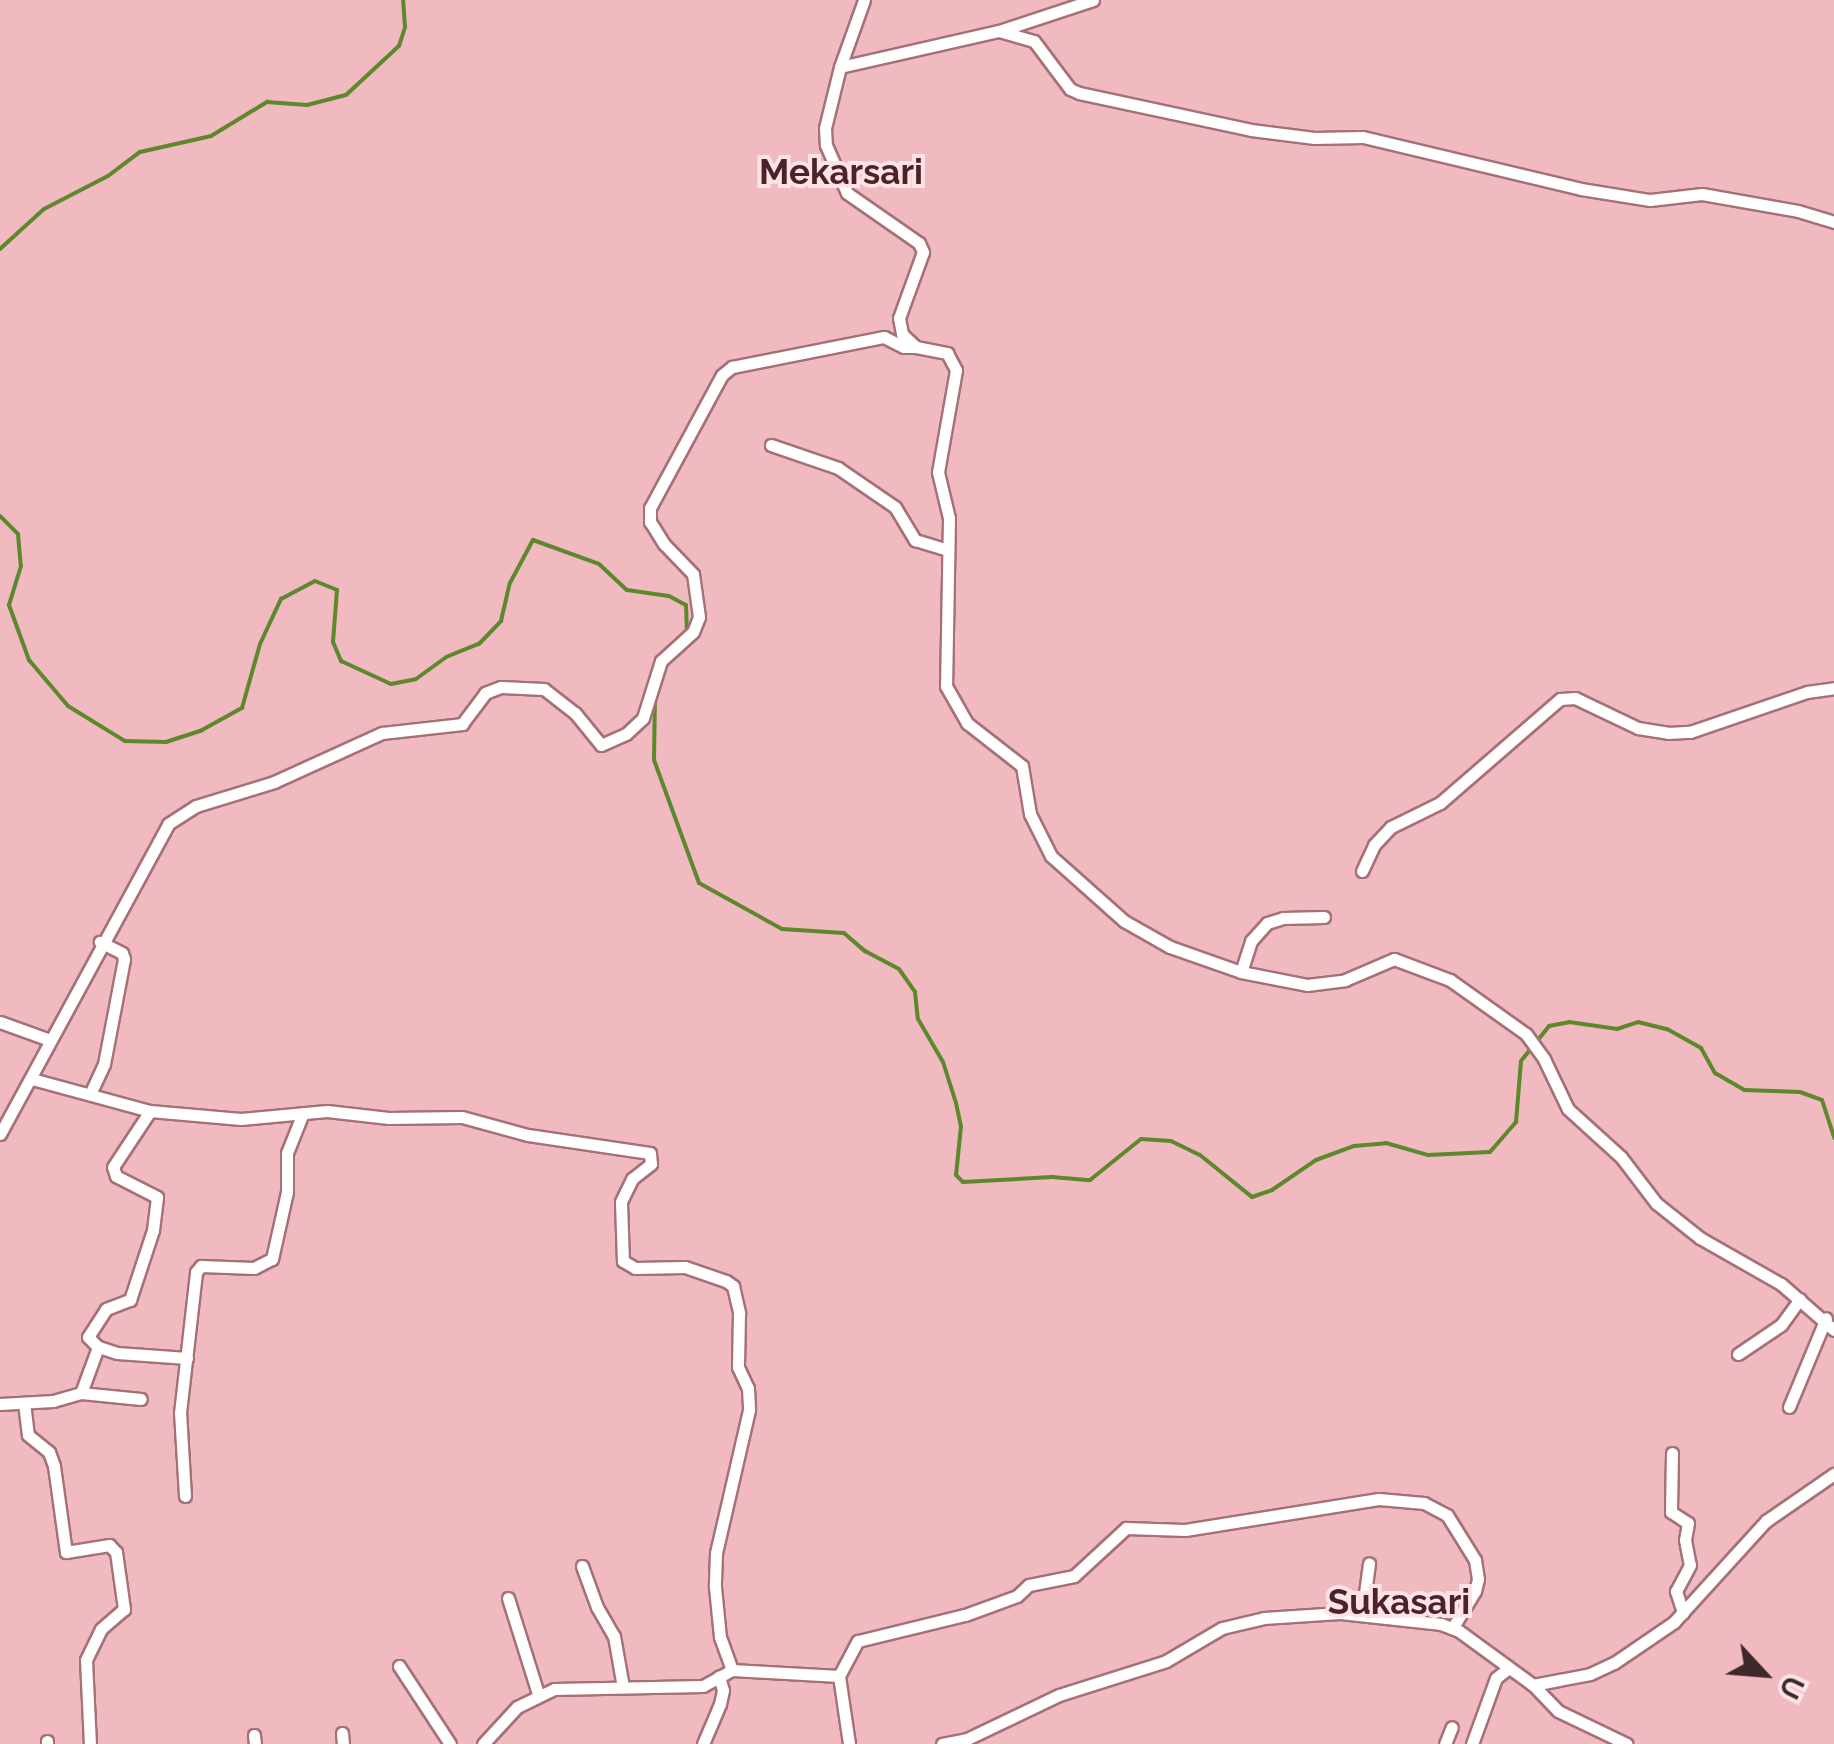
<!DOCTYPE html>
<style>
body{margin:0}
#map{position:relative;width:1834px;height:1744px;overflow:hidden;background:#f1b9c0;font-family:Raleway,sans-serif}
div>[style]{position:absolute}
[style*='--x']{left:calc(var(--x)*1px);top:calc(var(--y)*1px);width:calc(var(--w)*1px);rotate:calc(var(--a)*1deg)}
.stream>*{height:4px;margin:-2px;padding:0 2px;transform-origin:2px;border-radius:2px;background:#5e882c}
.roads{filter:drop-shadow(2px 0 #a57178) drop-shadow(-2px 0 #a57178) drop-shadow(0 2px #a57178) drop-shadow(0 -2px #a57178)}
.minor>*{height:11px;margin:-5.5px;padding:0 5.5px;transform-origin:5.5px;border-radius:5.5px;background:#fff}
span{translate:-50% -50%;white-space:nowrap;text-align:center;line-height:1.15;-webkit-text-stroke:8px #fce4e6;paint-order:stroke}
.quarter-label{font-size:35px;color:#4c2129;font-weight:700}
.north{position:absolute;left:1714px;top:1624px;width:100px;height:100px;-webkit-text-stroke:8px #fce4e6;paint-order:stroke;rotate:116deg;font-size:28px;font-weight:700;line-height:40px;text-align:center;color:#3e282b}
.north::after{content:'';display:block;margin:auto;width:35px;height:45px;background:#3e282b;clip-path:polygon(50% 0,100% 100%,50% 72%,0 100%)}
</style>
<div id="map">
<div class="stream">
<div style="--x:0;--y:249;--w:59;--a:-42.3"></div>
<div style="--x:44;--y:209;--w:72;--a:-27.3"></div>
<div style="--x:108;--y:176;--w:40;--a:-37"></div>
<div style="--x:140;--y:152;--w:73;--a:-12.7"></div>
<div style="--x:211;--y:136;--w:66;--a:-31.3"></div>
<div style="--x:267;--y:102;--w:40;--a:4.3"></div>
<div style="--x:307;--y:105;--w:40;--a:-14.4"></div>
<div style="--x:346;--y:95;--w:72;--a:-42.8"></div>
<div style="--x:399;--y:46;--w:20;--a:-72"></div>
<div style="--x:405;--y:27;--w:27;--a:-94"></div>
<div style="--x:0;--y:516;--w:25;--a:45"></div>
<div style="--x:18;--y:534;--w:32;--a:85"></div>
<div style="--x:21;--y:566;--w:41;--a:107.1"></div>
<div style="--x:9;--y:605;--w:59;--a:70"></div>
<div style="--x:29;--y:660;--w:60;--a:49.7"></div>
<div style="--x:68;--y:706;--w:67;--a:31.6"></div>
<div style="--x:125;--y:741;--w:41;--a:1.4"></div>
<div style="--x:166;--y:742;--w:38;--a:-18"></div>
<div style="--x:202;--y:730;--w:46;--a:-28.8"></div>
<div style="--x:242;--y:708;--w:66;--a:-74.3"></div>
<div style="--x:260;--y:644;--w:50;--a:-65"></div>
<div style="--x:281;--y:599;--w:38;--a:-28"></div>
<div style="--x:315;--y:581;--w:24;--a:22"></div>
<div style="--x:337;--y:590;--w:52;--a:94.4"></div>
<div style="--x:333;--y:642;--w:21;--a:67"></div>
<div style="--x:341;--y:661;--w:55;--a:24.7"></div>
<div style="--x:391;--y:684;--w:25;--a:-11"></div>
<div style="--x:416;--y:679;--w:37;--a:-36"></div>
<div style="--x:446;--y:657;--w:35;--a:-22"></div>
<div style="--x:479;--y:644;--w:32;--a:-46"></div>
<div style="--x:501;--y:621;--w:39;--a:-77"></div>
<div style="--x:510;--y:583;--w:49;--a:-61.9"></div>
<div style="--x:533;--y:540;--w:70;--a:20"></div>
<div style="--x:599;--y:564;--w:38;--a:43"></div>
<div style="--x:627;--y:590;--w:42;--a:8.1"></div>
<div style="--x:669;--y:596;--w:19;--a:28"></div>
<div style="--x:686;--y:605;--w:25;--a:88"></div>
<div style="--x:655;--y:696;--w:64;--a:90.9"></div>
<div style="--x:654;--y:760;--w:131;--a:69.9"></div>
<div style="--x:699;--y:883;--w:95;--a:29"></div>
<div style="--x:782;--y:929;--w:62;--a:3.7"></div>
<div style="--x:844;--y:933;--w:28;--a:41"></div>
<div style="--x:865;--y:951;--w:38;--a:28"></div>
<div style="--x:899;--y:969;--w:28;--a:55"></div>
<div style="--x:915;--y:992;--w:27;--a:84"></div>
<div style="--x:918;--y:1019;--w:50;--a:59.8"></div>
<div style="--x:943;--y:1062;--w:43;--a:72.4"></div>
<div style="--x:956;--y:1103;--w:24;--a:78"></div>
<div style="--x:961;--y:1126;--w:49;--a:95.8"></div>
<div style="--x:956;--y:1175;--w:10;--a:45"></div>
<div style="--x:963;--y:1182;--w:89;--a:-3.2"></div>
<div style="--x:1052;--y:1177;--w:38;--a:5"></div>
<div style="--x:1090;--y:1180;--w:65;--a:-38.8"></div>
<div style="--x:1141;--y:1139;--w:30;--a:4"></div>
<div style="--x:1171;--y:1141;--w:32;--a:26"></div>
<div style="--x:1200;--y:1155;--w:67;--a:38.9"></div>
<div style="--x:1252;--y:1197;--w:21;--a:-19"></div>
<div style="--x:1272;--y:1190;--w:53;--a:-34.3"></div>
<div style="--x:1316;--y:1160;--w:40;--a:-20.2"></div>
<div style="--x:1354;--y:1146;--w:32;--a:-5"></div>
<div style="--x:1386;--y:1143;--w:44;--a:15.9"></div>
<div style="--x:1428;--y:1155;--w:62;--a:-2.8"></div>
<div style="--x:1490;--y:1152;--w:40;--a:-49"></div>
<div style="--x:1516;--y:1122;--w:61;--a:-85.3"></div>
<div style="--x:1521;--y:1061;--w:45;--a:-51.3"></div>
<div style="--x:1549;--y:1026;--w:20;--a:-11"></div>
<div style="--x:1569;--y:1022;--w:49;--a:8.3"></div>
<div style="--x:1617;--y:1029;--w:22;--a:-18"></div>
<div style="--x:1638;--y:1022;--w:30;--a:14"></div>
<div style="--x:1667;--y:1029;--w:39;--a:29"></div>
<div style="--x:1701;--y:1048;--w:29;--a:61"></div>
<div style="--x:1715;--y:1073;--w:34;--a:30"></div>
<div style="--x:1744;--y:1090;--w:56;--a:2"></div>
<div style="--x:1800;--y:1092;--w:23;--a:20"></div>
<div style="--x:1822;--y:1100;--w:40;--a:72"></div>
</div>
<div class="roads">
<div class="minor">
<div style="--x:864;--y:0;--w:71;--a:109.7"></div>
<div style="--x:840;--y:67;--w:63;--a:103.8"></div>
<div style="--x:825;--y:128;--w:17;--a:87"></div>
<div style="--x:826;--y:145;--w:52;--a:66.4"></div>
<div style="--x:847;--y:193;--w:88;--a:34.8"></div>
<div style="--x:919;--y:243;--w:10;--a:66"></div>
<div style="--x:923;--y:252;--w:70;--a:110"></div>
<div style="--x:899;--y:318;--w:16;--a:79"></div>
<div style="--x:902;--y:334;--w:19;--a:43"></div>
<div style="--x:916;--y:347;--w:32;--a:11"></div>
<div style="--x:947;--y:353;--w:19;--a:62"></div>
<div style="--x:956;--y:370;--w:104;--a:100"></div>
<div style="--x:938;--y:472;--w:47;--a:76.6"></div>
<div style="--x:949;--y:518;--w:168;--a:91"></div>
<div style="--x:946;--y:686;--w:43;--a:60.4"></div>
<div style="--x:967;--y:723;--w:70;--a:38"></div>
<div style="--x:1022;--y:766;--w:49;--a:80.5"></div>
<div style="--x:1030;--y:814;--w:47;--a:63.4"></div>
<div style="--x:1051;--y:856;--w:98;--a:41.7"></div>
<div style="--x:1124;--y:921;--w:53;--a:29.5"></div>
<div style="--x:1170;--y:947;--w:75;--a:19.4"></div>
<div style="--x:1241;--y:972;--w:67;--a:11.1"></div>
<div style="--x:1307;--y:985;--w:38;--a:-7"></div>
<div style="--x:1345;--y:980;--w:53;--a:-23.2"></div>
<div style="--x:1394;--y:959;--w:60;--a:20.6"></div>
<div style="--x:1450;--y:980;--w:93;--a:35.4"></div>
<div style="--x:1526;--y:1034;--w:31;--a:54"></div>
<div style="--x:1544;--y:1059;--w:55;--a:64.4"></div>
<div style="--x:1568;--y:1109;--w:72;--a:42.2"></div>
<div style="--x:1621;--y:1157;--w:58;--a:52.7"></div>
<div style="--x:1656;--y:1203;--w:56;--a:38.5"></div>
<div style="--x:1700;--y:1238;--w:93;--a:29.6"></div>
<div style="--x:1781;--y:1284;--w:70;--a:41"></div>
<div style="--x:999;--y:31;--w:36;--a:16"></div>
<div style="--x:1034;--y:41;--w:60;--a:53.1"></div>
<div style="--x:1070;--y:89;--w:10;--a:24"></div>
<div style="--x:1079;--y:93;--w:176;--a:12.1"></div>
<div style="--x:1251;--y:130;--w:64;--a:7.2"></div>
<div style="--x:1314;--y:138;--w:49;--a:-1.2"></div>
<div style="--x:1363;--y:137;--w:224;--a:13.4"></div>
<div style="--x:1581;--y:189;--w:70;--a:9.1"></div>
<div style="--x:1650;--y:200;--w:52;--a:-6.6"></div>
<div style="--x:1702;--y:194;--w:97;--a:10"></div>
<div style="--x:1798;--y:211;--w:38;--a:17"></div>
<div style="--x:840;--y:67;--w:163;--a:-12.8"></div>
<div style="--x:999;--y:31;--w:99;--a:-18.3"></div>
<div style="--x:771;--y:445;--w:71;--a:18.9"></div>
<div style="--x:838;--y:468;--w:69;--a:34.4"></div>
<div style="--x:895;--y:507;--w:39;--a:59"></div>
<div style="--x:915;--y:540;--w:31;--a:17"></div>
<div style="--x:1362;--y:871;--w:29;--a:-65"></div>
<div style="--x:1374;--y:845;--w:25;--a:-47"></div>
<div style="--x:1391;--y:827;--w:55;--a:-26.1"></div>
<div style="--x:1440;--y:803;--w:159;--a:-40.9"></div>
<div style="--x:1560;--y:699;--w:15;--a:-4"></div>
<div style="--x:1575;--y:698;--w:70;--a:25.5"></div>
<div style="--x:1638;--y:728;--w:30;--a:9"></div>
<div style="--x:1668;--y:733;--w:22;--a:-3"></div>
<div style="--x:1690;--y:732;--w:124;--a:-18.9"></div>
<div style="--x:1807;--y:692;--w:27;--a:-8"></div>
<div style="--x:1241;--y:972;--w:33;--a:-72"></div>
<div style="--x:1251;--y:941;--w:24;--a:-48"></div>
<div style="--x:1267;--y:923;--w:17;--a:-17"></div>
<div style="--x:1283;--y:918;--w:41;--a:-1.4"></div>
<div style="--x:0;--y:1022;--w:53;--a:19.8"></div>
<div style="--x:32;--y:1079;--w:122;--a:15.2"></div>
<div style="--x:91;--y:1092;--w:31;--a:-65"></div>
<div style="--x:104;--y:1064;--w:107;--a:-79.2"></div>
<div style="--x:124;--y:959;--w:6;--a:-108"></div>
<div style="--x:122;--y:953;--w:25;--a:-153"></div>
<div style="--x:0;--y:1134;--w:353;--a:-61.5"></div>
<div style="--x:168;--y:824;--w:33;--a:-33"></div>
<div style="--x:196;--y:806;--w:82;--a:-17.1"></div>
<div style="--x:274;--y:782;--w:119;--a:-24.4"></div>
<div style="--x:382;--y:733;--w:81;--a:-6.4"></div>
<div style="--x:462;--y:724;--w:39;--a:-53"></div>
<div style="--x:485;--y:693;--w:17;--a:-21"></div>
<div style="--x:501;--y:687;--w:43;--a:2.7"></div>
<div style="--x:544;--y:689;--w:39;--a:38"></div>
<div style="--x:575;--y:713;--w:41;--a:50.9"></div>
<div style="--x:601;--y:745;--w:27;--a:-24"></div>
<div style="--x:626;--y:734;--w:23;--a:-43"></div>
<div style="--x:643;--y:718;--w:60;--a:-72.5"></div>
<div style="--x:661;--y:661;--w:43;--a:-42.2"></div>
<div style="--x:693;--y:632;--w:16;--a:-68"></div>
<div style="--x:699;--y:617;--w:43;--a:-97.9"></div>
<div style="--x:693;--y:574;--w:42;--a:-134"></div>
<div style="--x:664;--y:544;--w:26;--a:-122"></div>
<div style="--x:650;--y:522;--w:14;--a:-90"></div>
<div style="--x:650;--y:508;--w:151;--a:-61.6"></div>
<div style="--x:722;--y:375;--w:13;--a:-39"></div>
<div style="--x:732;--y:367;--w:155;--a:-11.2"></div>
<div style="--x:884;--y:337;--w:22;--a:27"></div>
<div style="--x:904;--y:347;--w:12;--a:0"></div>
<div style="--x:1738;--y:1354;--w:52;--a:-34"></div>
<div style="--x:1781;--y:1325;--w:32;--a:-54"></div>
<div style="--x:187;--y:1358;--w:70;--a:-175.9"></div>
<div style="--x:117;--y:1353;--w:20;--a:-162"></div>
<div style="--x:98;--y:1347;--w:14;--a:-135"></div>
<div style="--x:88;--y:1337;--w:33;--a:-57"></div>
<div style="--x:106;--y:1309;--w:26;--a:-21"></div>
<div style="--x:130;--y:1300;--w:74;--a:-71.8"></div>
<div style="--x:153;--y:1230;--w:33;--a:-83"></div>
<div style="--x:157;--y:1197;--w:46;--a:-152.9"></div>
<div style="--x:116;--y:1176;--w:9;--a:-108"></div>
<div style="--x:113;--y:1167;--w:67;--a:-56.5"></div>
<div style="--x:150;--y:1111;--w:91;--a:5"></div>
<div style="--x:241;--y:1119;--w:86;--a:-5.3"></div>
<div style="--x:327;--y:1111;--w:62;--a:6.4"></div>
<div style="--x:389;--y:1118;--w:73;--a:-0.8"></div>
<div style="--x:462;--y:1117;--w:68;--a:15.3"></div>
<div style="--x:528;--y:1135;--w:123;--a:8.4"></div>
<div style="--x:650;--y:1153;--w:11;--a:85"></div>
<div style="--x:651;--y:1164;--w:24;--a:142"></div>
<div style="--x:632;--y:1179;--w:25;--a:116"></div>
<div style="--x:621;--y:1202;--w:59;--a:88.1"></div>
<div style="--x:623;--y:1261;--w:14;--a:30"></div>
<div style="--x:635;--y:1268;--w:50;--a:-1.1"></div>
<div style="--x:685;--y:1267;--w:43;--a:18.9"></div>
<div style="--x:726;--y:1281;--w:9;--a:36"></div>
<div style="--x:733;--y:1286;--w:28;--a:77"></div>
<div style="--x:739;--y:1313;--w:54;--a:91.1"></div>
<div style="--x:738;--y:1367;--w:23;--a:65"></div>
<div style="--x:748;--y:1388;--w:22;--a:87"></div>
<div style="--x:749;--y:1410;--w:147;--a:103"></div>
<div style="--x:716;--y:1553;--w:34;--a:92"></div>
<div style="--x:715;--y:1587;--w:50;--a:84.3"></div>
<div style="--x:720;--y:1637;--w:35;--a:70"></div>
<div style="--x:81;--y:1393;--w:60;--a:5.7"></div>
<div style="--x:24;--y:1403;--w:32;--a:83"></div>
<div style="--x:28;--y:1435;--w:27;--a:39"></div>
<div style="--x:49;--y:1452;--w:15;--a:70"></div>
<div style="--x:54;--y:1466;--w:87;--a:82.1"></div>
<div style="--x:66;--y:1552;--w:44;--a:-9.2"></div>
<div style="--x:109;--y:1545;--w:10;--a:45"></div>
<div style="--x:116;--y:1552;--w:58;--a:82"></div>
<div style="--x:124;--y:1609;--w:30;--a:139"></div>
<div style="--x:101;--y:1629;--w:34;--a:116"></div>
<div style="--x:86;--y:1660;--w:84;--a:87.3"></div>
<div style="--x:0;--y:1404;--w:53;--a:-3.2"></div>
<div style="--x:53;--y:1401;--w:29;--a:-16"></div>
<div style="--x:81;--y:1393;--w:49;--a:-69.7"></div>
<div style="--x:1789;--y:1407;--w:96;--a:-67.4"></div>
<div style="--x:1672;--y:1453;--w:59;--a:91"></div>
<div style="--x:1671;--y:1512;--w:20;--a:33"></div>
<div style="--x:1688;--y:1523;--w:17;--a:100"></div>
<div style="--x:1685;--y:1540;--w:25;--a:79"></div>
<div style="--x:1690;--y:1565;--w:30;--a:118"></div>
<div style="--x:1676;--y:1591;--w:23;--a:72"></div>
<div style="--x:185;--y:1496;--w:83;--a:-93.4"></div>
<div style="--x:180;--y:1413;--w:142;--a:-83.5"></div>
<div style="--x:196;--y:1272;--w:8;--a:-50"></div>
<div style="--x:201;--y:1266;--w:53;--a:2.2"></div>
<div style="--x:254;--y:1268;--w:20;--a:-27"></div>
<div style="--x:272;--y:1259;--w:69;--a:-77.4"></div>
<div style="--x:287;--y:1192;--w:39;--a:-90"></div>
<div style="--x:287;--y:1153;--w:43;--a:-68.2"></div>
<div style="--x:582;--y:1566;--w:44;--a:69.9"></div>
<div style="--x:597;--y:1607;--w:34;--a:60"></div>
<div style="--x:614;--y:1636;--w:52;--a:80"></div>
<div style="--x:508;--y:1598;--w:101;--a:72.6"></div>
<div style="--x:1362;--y:1615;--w:52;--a:-82.3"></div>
<div style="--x:399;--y:1666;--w:93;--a:56.8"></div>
<div style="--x:839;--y:1676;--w:69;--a:81.6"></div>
<div style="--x:1533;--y:1685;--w:36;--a:46"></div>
<div style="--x:1558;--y:1711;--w:76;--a:25.6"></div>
<div style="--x:342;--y:1733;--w:11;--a:85"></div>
<div style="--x:254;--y:1735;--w:9;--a:84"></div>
<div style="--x:47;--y:1741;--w:3;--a:90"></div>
<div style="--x:483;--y:1744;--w:50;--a:-47.4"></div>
<div style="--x:517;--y:1707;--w:41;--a:-25.9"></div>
<div style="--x:554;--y:1689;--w:149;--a:-1.2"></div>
<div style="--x:703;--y:1686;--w:33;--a:-29"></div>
<div style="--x:732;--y:1670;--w:107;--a:3.2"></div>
<div style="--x:839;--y:1676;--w:40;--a:-62"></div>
<div style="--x:858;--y:1641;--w:110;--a:-13.7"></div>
<div style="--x:965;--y:1615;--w:55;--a:-20.1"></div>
<div style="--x:1017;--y:1596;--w:16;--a:-43"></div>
<div style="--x:1029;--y:1585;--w:46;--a:-11.3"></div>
<div style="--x:1074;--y:1576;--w:71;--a:-42.7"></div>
<div style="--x:1126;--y:1528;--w:59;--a:1.9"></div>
<div style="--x:1185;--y:1530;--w:196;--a:-9.1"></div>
<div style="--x:1379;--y:1499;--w:45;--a:5.1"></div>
<div style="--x:1424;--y:1503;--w:26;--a:28"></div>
<div style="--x:1447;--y:1515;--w:53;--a:58.1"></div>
<div style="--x:1475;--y:1560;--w:19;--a:81"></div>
<div style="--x:1478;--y:1579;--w:12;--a:104"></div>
<div style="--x:1475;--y:1591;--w:42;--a:121.4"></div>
<div style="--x:703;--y:1744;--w:43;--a:-67"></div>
<div style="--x:720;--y:1704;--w:14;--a:-78"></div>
<div style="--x:723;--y:1690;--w:14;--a:-107"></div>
<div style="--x:942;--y:1744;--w:25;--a:-11"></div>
<div style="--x:967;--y:1739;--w:102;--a:-25.6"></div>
<div style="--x:1059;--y:1695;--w:112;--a:-17.6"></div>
<div style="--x:1166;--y:1661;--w:65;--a:-30.5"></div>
<div style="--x:1222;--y:1628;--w:43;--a:-13.4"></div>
<div style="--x:1264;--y:1618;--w:76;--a:-3.8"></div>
<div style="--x:1340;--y:1613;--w:102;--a:6.2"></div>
<div style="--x:1441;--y:1624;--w:19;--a:21"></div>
<div style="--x:1459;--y:1631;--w:92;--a:36.1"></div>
<div style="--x:1533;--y:1685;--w:58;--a:-10.9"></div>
<div style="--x:1590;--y:1674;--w:26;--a:-25"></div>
<div style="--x:1614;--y:1663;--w:73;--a:-34.3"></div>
<div style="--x:1674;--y:1622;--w:137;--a:-47.7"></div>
<div style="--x:1766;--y:1521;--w:83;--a:-34.7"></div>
<div style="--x:1445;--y:1744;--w:18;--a:-68"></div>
<div style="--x:1472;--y:1744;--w:70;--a:-70"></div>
<div style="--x:1496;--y:1678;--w:16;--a:-38"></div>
</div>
</div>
<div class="quarter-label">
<span style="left:841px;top:172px">Mekarsari</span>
<span style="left:1399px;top:1602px">Sukasari</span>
</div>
<div class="north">U</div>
</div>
